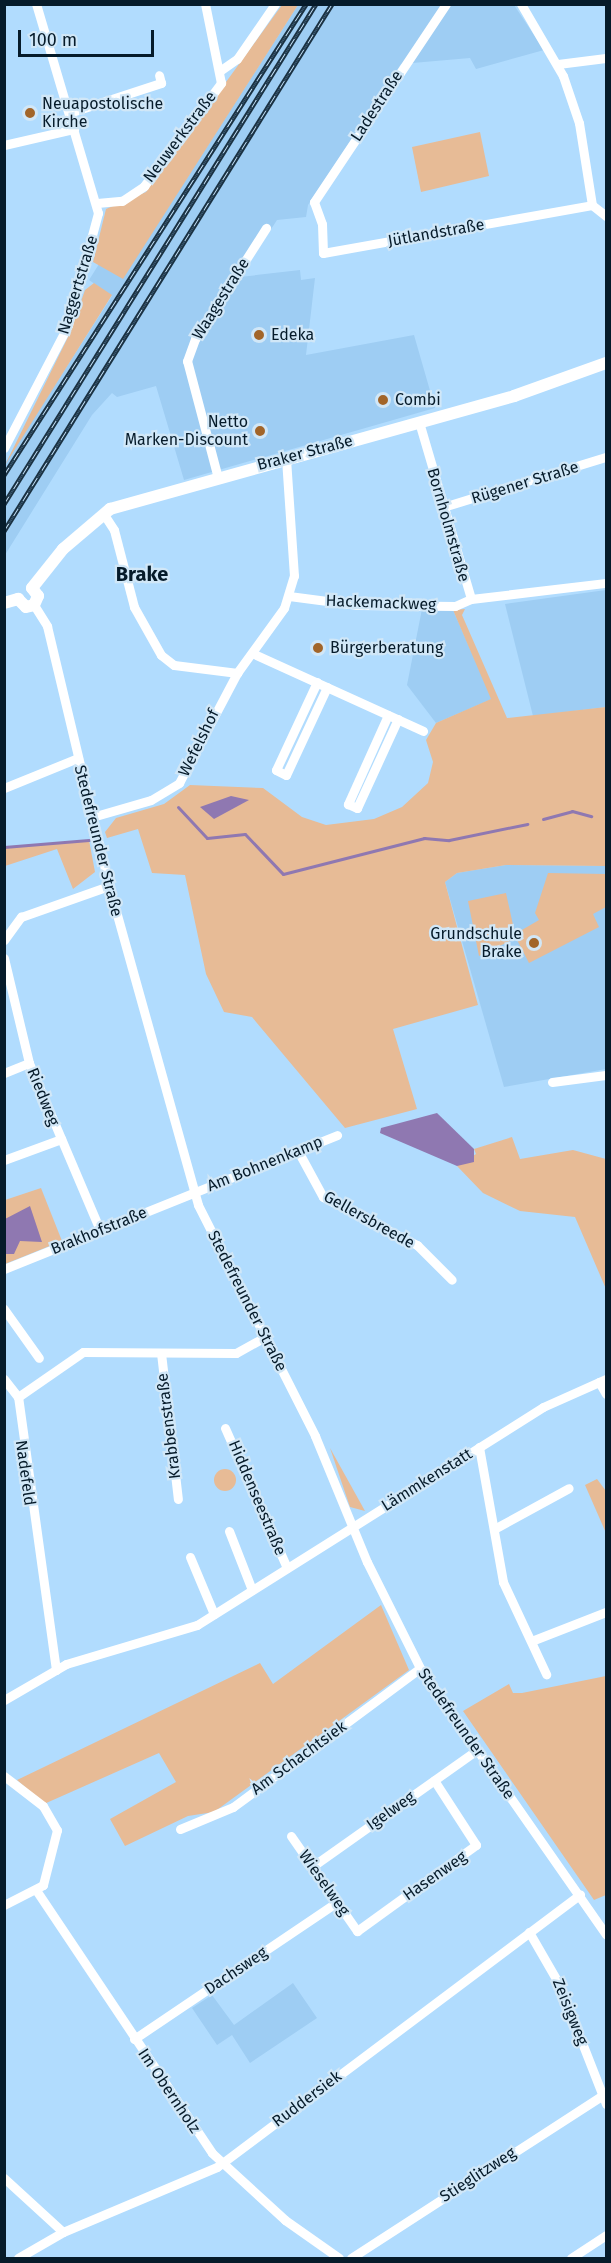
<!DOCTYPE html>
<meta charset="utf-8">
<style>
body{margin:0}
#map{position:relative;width:611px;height:2263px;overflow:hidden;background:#b1dcfe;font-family:"Fira Sans",sans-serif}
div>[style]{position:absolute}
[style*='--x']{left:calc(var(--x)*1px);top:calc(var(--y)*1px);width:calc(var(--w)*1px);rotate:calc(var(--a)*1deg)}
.built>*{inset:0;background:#9ecdf3}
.green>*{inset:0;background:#e7bb96}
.round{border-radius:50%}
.water>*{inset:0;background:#8f78b1}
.stream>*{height:3px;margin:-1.5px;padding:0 1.5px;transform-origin:1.5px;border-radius:1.5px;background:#8f78b1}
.minor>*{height:9px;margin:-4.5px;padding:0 4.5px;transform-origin:4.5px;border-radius:4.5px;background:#fff}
.major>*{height:12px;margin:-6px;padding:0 6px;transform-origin:6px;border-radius:6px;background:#fff}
.rail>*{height:5px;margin-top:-2.5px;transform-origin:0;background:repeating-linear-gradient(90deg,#d1e7f7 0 9px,#1a3142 0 18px);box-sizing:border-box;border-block:2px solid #1a3142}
.dots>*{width:16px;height:16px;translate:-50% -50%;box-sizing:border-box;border:3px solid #d1e7f7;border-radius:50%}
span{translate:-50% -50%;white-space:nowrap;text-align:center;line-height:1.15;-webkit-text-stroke:4.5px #d1e7f7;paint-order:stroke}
.poi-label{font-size:16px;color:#061b2a}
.left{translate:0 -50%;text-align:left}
.right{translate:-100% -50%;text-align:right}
.street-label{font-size:16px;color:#061b2a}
.quarter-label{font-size:20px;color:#061b2a;font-weight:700}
.frame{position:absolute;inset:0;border:6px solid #061b2a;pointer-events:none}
.scale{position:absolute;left:18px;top:30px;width:136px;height:27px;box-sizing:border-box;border:3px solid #061b2a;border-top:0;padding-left:8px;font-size:18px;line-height:21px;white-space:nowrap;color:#061b2a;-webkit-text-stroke:4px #d1e7f7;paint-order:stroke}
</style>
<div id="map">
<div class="built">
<div style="clip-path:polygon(298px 5px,514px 5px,544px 50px,476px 69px,470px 58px,401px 64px,308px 205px,306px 217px,277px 220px,240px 277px,300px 270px,301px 280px,315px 278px,306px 355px,414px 335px,435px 408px,184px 480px,156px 386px,117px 397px,112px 393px,92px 415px,5px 555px,4px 465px,112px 296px,89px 280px,99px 264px,123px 278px)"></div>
<div style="clip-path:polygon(606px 590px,606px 707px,533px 716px,505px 604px)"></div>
<div style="clip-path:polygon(422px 609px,453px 610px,492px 699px,436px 723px,407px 685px)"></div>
<div style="clip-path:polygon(506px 865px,606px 866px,606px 1069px,504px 1087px,445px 882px,457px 873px)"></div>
<div style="clip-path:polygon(293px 1983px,317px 2018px,250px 2063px,232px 2035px,217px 2045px,192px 2008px,212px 1995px,234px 2025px)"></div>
</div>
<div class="green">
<div style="clip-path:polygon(282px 5px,298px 5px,123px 279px,93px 262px,106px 209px,146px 192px)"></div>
<div style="clip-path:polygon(480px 132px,489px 176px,421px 192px,412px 147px)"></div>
<div style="clip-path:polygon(94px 283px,112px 295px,5px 465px,69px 335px,85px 290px)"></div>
<div style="clip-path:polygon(465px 609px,462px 615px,507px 718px,606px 707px,606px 866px,506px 865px,457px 873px,445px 882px,478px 1005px,393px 1029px,417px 1109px,345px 1128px,252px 1017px,224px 1012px,206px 974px,185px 875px,152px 873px,138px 829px,107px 838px,105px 832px,116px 818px,164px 804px,190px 785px,263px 788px,302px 817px,326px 825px,374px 819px,402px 807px,428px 783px,433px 762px,426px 740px,436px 723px,491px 699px,453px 610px)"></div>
<div style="clip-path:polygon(89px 840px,95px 872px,73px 889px,57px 849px,5px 866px,5px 848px)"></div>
<div style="clip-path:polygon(548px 873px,606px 874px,606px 907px,593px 914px,599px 927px,529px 963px,516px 938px,479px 956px,468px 901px,506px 893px,515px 934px,539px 920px,535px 913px)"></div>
<div style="clip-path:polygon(512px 1137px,520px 1159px,573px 1150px,606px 1159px,606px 1289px,575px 1217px,520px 1211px,483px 1193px,457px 1166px,476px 1154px,474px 1149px)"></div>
<div style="clip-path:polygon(41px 1188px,62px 1241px,5px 1264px,5px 1200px)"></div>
<div style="clip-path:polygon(330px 1448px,365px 1511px,350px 1507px)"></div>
<div class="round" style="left:214px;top:1469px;width:22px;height:22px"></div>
<div style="clip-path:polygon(597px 1479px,606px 1491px,606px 1533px,585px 1485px)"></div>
<div style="clip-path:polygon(381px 1605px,409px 1670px,214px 1812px,188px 1816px,125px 1846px,110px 1819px,176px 1782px,159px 1753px,44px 1804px,17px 1780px,260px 1663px,273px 1684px)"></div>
<div style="clip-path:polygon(606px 1676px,606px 1895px,594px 1900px,463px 1711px,509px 1684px,513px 1693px,522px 1693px)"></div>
</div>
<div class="water">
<div style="clip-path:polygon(231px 796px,249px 800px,214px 819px,200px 807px)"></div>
<div style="clip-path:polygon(437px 1113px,474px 1149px,474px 1162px,457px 1166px,380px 1133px,381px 1128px)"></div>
<div style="clip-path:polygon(30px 1206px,42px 1242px,20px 1241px,14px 1254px,5px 1254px,5px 1219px)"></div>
</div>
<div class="stream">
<div style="--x:178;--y:807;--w:42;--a:46.9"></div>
<div style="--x:207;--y:838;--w:38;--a:-6"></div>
<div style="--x:245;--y:834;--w:55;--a:46.5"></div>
<div style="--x:283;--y:874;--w:146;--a:-14.3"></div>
<div style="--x:424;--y:838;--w:25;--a:5"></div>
<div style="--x:449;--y:840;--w:80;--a:-11.6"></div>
<div style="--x:543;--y:819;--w:30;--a:-15"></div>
<div style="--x:572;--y:811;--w:20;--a:15"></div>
<div style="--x:4;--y:847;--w:85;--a:-4.7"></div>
</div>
<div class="minor">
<div style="--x:446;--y:4;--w:238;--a:123.7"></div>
<div style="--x:314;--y:202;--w:23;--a:70"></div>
<div style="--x:322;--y:224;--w:29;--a:88"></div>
<div style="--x:323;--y:253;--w:273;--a:-10.1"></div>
<div style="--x:521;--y:4;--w:83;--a:59.7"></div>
<div style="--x:563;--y:76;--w:50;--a:71.2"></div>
<div style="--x:579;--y:123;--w:83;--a:81"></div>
<div style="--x:592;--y:205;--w:18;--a:38"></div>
<div style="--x:558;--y:64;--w:48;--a:-7.1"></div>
<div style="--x:221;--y:70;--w:19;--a:-35"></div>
<div style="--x:237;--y:59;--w:67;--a:-55.4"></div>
<div style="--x:69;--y:113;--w:97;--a:-18.1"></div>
<div style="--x:161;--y:83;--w:8;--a:-104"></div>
<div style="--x:4;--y:145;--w:72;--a:-12.9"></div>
<div style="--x:97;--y:203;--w:25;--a:-5"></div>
<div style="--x:122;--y:201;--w:27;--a:-34"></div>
<div style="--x:144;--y:186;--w:129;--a:-53.2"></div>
<div style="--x:221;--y:83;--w:81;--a:-101.4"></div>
<div style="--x:419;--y:422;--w:184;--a:73.6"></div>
<div style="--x:471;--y:599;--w:136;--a:-6.8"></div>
<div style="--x:4;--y:448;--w:139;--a:-62.5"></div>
<div style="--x:68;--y:325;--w:116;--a:-75"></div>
<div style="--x:98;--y:213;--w:218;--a:-106.5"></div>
<div style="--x:218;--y:478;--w:121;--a:-104.8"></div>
<div style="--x:187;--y:361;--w:23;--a:-70"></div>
<div style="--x:195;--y:339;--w:132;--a:-57.4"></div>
<div style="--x:443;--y:507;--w:170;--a:-17.1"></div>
<div style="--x:103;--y:513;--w:20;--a:57"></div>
<div style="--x:114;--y:530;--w:80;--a:75.4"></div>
<div style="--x:134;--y:607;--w:55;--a:60.6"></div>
<div style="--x:161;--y:655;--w:16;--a:38"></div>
<div style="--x:174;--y:665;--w:64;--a:7.2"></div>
<div style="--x:289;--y:596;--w:69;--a:7.5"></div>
<div style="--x:357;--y:605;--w:98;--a:0.6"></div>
<div style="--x:455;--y:606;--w:17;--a:-24"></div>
<div style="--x:34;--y:605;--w:25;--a:58"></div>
<div style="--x:47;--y:626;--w:267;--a:76.6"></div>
<div style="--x:109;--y:886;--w:331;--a:74.4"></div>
<div style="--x:198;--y:1205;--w:259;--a:63.1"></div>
<div style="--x:315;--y:1436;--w:136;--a:67.6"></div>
<div style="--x:367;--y:1562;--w:119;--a:63.4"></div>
<div style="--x:420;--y:1668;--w:325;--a:55.1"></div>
<div style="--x:252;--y:653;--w:188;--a:24.5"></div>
<div style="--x:317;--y:682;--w:97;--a:115"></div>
<div style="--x:276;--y:770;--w:11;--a:27"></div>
<div style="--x:286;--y:775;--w:97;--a:-65"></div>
<div style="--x:388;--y:715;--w:98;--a:114.2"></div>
<div style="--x:348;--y:804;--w:10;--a:24"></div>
<div style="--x:357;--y:808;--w:98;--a:-65.3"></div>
<div style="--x:4;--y:788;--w:80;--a:-22.1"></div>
<div style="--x:92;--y:817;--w:61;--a:-16.1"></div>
<div style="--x:151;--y:800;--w:33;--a:-31"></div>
<div style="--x:179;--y:783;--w:124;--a:-62.2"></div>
<div style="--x:237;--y:673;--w:80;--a:-54.1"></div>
<div style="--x:284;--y:608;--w:34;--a:-73"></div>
<div style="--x:294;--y:576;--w:117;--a:-93.9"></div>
<div style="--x:4;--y:940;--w:29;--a:-54"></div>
<div style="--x:21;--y:917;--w:93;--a:-19.4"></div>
<div style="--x:4;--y:958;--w:108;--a:76.6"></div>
<div style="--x:29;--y:1063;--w:181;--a:67"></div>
<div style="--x:4;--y:1073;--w:27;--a:-22"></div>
<div style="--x:552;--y:1082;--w:54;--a:-7.4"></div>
<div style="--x:298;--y:1151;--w:52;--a:61.5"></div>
<div style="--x:323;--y:1197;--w:106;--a:27.1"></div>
<div style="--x:417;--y:1245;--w:49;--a:45"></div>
<div style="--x:4;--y:1160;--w:61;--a:-20.2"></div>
<div style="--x:4;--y:1269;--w:359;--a:-21.9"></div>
<div style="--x:4;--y:1309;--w:60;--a:54.5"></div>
<div style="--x:161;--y:1353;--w:147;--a:83.4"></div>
<div style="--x:4;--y:1379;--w:23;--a:52"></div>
<div style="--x:599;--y:1382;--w:14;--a:60"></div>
<div style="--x:225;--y:1428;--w:153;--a:66.1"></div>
<div style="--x:479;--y:1447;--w:137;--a:79.9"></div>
<div style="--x:503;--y:1582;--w:102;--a:64.9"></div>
<div style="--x:494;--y:1529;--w:85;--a:-28.7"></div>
<div style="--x:229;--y:1531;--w:63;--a:68.7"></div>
<div style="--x:190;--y:1557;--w:62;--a:67.2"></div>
<div style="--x:534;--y:1640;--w:77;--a:-21.3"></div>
<div style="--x:56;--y:1670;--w:276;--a:-97.9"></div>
<div style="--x:18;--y:1397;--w:79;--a:-34.7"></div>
<div style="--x:83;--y:1352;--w:153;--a:0.4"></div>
<div style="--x:236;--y:1353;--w:33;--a:-29"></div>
<div style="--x:4;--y:1700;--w:72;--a:-30.1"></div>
<div style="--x:66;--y:1664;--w:137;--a:-16.6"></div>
<div style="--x:197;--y:1625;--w:409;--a:-32.2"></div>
<div style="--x:543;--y:1407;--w:69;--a:-24"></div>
<div style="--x:4;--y:1776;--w:49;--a:37.6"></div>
<div style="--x:43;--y:1806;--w:28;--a:60"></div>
<div style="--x:57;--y:1830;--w:57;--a:104.3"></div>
<div style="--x:43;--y:1885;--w:44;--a:152.9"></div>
<div style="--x:180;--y:1829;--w:57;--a:-22.5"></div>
<div style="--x:233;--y:1807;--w:233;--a:-36.6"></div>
<div style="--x:291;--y:1836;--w:116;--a:55.2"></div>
<div style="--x:357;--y:1931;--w:147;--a:-35.9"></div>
<div style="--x:476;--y:1845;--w:77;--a:-122.9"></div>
<div style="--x:313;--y:1866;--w:201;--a:-35.3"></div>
<div style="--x:36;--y:1890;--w:316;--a:56.2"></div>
<div style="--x:212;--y:2153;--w:99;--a:42.5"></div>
<div style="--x:285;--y:2220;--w:66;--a:35.1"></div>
<div style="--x:529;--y:1932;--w:60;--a:60"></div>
<div style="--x:559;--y:1984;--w:129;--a:68.6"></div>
<div style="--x:134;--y:2039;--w:245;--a:-34"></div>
<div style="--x:4;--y:2178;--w:80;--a:42.5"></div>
<div style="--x:18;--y:2258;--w:52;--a:-30"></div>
<div style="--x:63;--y:2232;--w:167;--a:-22.9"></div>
<div style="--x:217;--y:2167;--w:454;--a:-36.9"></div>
<div style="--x:351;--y:2258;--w:304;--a:-32.9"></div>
<div style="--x:571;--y:2258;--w:42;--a:-33.3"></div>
</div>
<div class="major">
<div style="--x:32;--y:588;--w:50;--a:-51.5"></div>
<div style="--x:63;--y:549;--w:62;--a:-40.4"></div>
<div style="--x:110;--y:509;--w:420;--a:-15.6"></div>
<div style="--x:514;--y:396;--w:98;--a:-19.7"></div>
<div style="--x:18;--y:599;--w:11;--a:45"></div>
<div style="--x:26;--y:607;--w:8;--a:-14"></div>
<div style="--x:34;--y:605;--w:10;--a:-66"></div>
<div style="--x:38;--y:596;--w:10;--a:-127"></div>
<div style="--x:4;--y:603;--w:15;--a:-16"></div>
</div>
<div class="rail">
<div style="--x:4;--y:475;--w:560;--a:-57.33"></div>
<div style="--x:4;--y:504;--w:589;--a:-58.04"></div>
<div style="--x:4;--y:531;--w:621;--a:-58.1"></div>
</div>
<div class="dots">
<div style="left:30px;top:113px;background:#a26529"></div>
<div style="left:259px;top:335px;background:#a26529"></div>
<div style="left:383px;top:400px;background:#a26529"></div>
<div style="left:260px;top:431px;background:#a26529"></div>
<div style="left:318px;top:648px;background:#a26529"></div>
<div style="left:534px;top:943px;background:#a26529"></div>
</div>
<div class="poi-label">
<span class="left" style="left:42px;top:113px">Neuapostolische<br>Kirche</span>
<span class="left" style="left:271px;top:335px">Edeka</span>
<span class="left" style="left:395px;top:400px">Combi</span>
<span class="right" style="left:248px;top:431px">Netto<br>Marken-Discount</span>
<span class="left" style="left:330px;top:648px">Bürgerberatung</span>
<span class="right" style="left:522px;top:943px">Grundschule<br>Brake</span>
</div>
<div class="street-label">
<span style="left:377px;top:106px;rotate:-57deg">Ladestraße</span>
<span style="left:180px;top:137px;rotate:-53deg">Neuwerkstraße</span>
<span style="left:436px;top:233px;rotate:-10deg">Jütlandstraße</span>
<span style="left:78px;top:285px;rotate:-73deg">Naggertstraße</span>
<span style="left:221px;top:299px;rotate:-58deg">Waagestraße</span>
<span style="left:305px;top:453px;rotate:-15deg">Braker Straße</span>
<span style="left:525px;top:483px;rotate:-17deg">Rügener Straße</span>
<span style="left:448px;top:525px;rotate:74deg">Bornholmstraße</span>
<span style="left:381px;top:603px;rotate:2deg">Hackemackweg</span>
<span style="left:199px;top:743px;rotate:-64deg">Wefelshof</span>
<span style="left:98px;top:841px;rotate:76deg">Stedefreunder Straße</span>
<span style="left:43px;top:1097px;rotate:68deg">Riedweg</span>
<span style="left:265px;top:1164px;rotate:-22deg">Am Bohnenkamp</span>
<span style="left:369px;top:1220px;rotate:29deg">Gellersbreede</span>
<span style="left:99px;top:1231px;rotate:-22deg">Brakhofstraße</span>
<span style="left:247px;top:1301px;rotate:63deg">Stedefreunder Straße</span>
<span style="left:169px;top:1426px;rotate:-97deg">Krabbenstraße</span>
<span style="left:25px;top:1473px;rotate:82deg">Nadefeld</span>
<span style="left:427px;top:1480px;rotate:-32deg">Lämmkenstatt</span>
<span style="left:257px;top:1498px;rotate:67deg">Hiddenseestraße</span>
<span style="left:466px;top:1734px;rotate:55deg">Stedefreunder Straße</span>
<span style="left:299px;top:1758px;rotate:-36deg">Am Schachtsiek</span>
<span style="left:391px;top:1811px;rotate:-35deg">Igelweg</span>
<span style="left:435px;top:1876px;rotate:-35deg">Hasenweg</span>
<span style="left:324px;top:1883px;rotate:55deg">Wieselweg</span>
<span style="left:236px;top:1971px;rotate:-34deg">Dachsweg</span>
<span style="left:570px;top:2012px;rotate:68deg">Zeisigweg</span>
<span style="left:169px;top:2091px;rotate:56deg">Im Obernholz</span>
<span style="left:307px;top:2099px;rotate:-37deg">Ruddersiek</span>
<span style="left:478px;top:2175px;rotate:-33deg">Stieglitzweg</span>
</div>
<div class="quarter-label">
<span style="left:142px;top:574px">Brake</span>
</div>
<div class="frame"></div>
<div class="scale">100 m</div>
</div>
